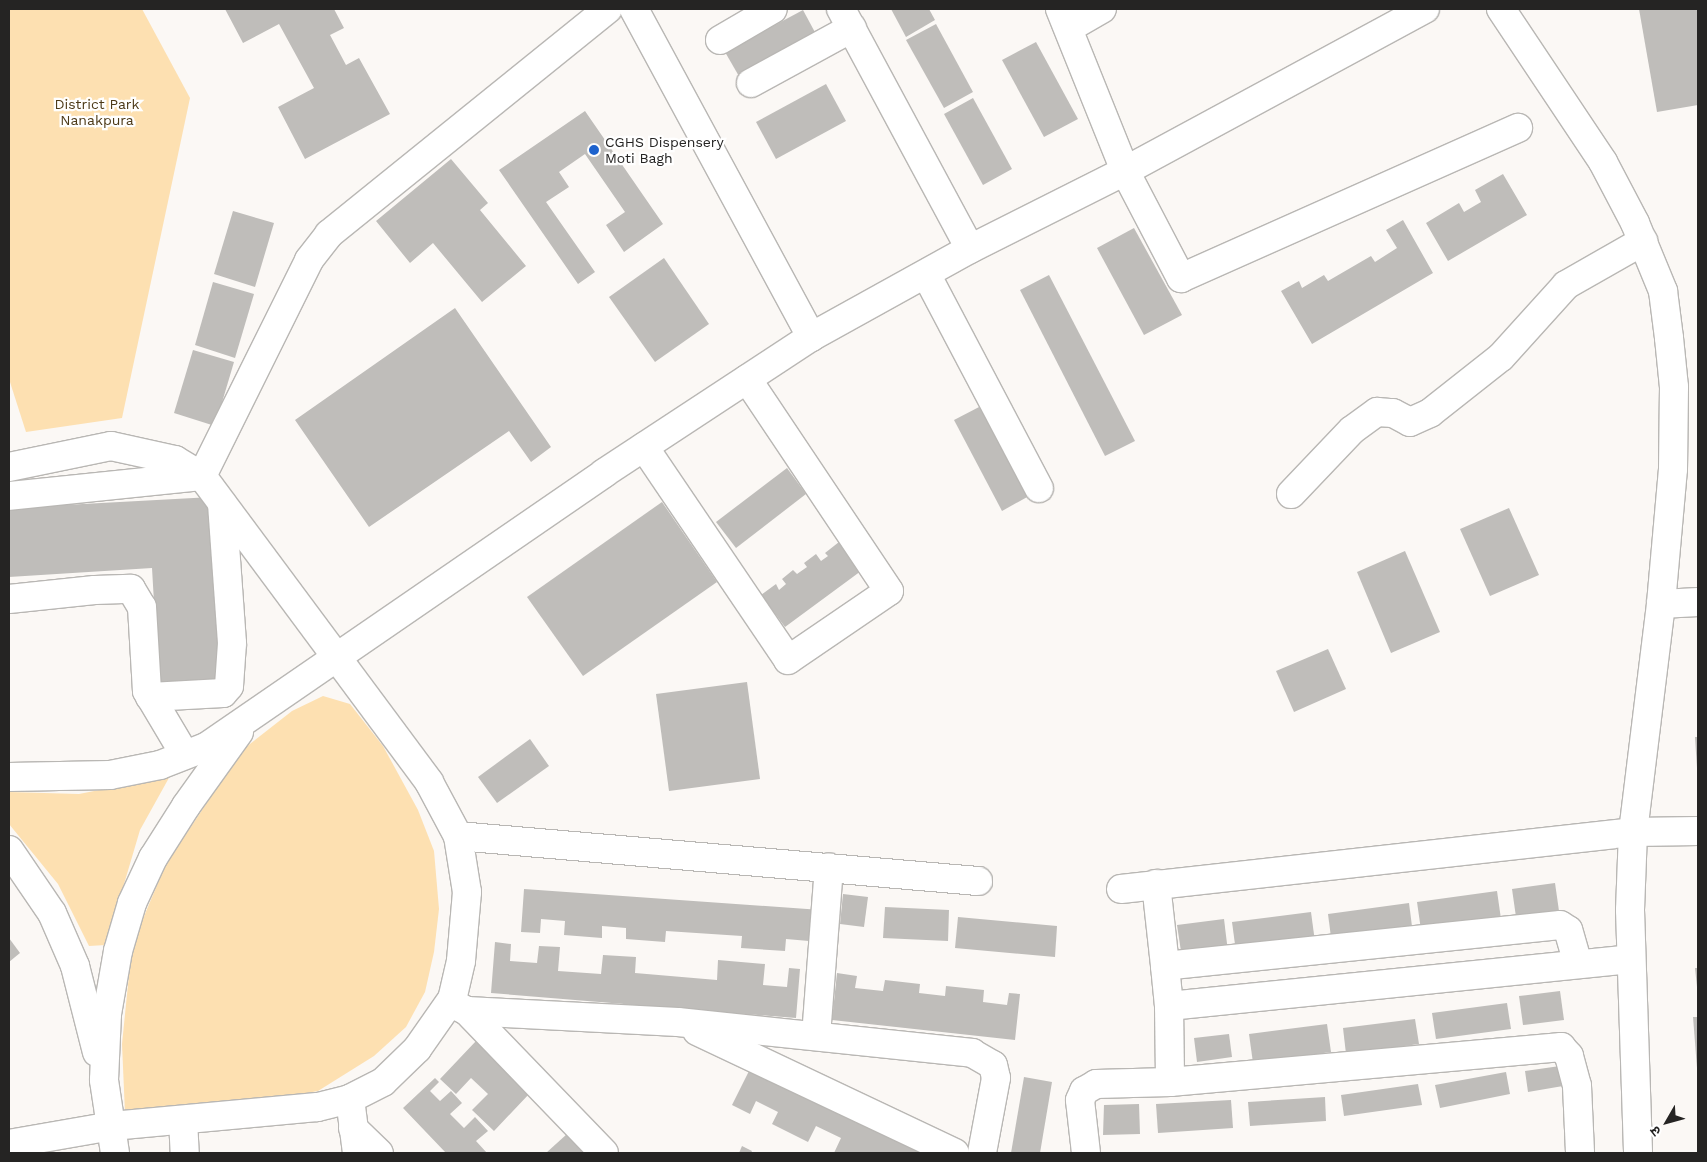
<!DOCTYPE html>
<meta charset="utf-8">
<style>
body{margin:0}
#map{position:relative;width:1707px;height:1162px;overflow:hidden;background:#fbf8f5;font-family:"Work Sans","Noto Sans Devanagari",sans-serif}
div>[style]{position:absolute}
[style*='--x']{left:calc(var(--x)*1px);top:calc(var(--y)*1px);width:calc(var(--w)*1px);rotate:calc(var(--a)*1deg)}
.green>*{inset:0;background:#fde0b1}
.building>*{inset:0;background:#bfbdba}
.roads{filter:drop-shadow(1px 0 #b9b7b4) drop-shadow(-1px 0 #b9b7b4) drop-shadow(0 1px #b9b7b4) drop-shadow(0 -1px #b9b7b4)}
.minor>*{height:28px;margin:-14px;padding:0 14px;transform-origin:14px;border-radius:14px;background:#fff}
.dots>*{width:14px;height:14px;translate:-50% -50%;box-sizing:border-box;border:2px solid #fff;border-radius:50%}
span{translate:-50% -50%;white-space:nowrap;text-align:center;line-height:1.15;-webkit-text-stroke:4.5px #fff;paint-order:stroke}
.park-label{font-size:14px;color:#4c3917}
.poi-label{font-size:14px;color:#252423}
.left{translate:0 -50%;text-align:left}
.frame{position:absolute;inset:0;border:10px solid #252423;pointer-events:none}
.north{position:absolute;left:1642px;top:1097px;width:50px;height:50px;-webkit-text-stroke:4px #fff;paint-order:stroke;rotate:232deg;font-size:14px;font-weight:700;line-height:20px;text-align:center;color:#252423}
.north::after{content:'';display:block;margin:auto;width:18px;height:22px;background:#252423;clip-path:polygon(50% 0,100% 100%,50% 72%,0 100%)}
</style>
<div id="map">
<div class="green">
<div style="clip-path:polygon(9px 9px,142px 9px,190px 98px,122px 418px,26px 432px,9px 379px)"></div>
<div style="clip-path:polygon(323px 696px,350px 704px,383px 746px,418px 810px,434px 851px,439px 909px,434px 952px,425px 992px,406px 1027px,374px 1056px,318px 1091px,274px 1099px,125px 1113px,122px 1044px,132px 945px,165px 866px,241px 751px,292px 711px)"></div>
<div style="clip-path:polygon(170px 776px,140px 830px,106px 945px,89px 946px,58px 884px,9px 824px,9px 792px,79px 794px)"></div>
</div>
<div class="building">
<div style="clip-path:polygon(225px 9px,334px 9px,344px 28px,330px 35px,346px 65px,359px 58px,390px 114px,305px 159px,278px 107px,314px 88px,279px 24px,243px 43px)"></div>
<div style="clip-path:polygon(891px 9px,929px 9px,935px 20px,906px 37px)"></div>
<div style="clip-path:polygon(1639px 9px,1698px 9px,1698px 105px,1657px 112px)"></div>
<div style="clip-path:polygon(803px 10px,817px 36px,740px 78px,725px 52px)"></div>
<div style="clip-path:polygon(936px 24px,973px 92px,944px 108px,906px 40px)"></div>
<div style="clip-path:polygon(1036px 42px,1078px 119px,1044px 137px,1002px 60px)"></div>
<div style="clip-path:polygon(826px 84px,846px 121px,776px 159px,756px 122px)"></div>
<div style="clip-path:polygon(973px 98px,1012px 169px,983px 185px,944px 114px)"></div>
<div style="clip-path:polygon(585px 111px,663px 224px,624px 252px,606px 225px,625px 212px,585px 154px,559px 172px,569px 187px,546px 202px,595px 272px,578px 284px,499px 170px)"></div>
<div style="clip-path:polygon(451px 159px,488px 203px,480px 210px,526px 266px,482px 302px,433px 243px,410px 263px,376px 221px)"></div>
<div style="clip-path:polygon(1503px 174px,1527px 215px,1448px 261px,1426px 223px,1459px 203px,1464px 212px,1481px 202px,1475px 190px)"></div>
<div style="clip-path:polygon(233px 211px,274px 223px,255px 287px,214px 274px)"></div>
<div style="clip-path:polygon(1403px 220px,1433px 273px,1312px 344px,1281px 291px,1299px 281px,1302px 288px,1324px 275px,1328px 281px,1371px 256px,1375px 262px,1397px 248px,1386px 230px)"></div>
<div style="clip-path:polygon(1134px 228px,1182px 315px,1144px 335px,1097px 248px)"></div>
<div style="clip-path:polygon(664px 258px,709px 324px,655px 362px,609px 297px)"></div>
<div style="clip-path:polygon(1049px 275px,1135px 441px,1105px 456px,1020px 290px)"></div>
<div style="clip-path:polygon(213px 282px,254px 294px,235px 358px,195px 345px)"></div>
<div style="clip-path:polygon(455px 308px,551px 447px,531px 462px,509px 431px,369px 527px,295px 420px)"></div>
<div style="clip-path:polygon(193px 350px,234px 362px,215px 426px,174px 413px)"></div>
<div style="clip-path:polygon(981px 406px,1029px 496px,1002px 511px,954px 420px)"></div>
<div style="clip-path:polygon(787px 468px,806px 494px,736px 548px,716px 522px)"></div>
<div style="clip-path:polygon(212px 497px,223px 686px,159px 689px,152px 568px,9px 577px,9px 508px)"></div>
<div style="clip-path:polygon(662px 502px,717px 582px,583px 676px,527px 597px)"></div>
<div style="clip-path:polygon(1509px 508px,1539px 575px,1490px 596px,1460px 529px)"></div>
<div style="clip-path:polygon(839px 542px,861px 571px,785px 627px,761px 595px,776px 584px,779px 590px,786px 584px,782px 579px,793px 570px,797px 574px,807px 567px,804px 563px,816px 554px,821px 561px,828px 556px,825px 553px)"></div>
<div style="clip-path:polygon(1405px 551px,1440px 632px,1391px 653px,1357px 572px)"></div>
<div style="clip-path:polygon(1328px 649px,1346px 689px,1294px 712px,1276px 671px)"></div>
<div style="clip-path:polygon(747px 682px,760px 779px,669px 791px,656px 694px)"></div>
<div style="clip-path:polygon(1695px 737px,1698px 737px,1698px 768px,1697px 768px)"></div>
<div style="clip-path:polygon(530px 739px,549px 766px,497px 803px,478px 777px)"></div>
<div style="clip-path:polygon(1555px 883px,1559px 911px,1516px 917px,1512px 889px)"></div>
<div style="clip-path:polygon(524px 889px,821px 910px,818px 953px,808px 953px,809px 941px,786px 939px,785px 951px,741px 948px,742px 936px,666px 931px,665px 942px,626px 939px,626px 928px,602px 926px,602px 938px,564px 935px,565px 921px,541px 919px,540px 933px,521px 932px)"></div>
<div style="clip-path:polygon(1497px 891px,1501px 919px,1421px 930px,1417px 902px)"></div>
<div style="clip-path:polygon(843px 894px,868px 897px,864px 927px,840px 924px)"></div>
<div style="clip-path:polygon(1409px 903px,1413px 934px,1332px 945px,1328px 914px)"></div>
<div style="clip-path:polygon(885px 907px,949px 910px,948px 941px,883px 938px)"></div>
<div style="clip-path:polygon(1311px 912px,1315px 942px,1236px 952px,1232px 922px)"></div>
<div style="clip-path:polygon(958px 917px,1057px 926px,1055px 957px,955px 948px)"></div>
<div style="clip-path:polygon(1224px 919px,1228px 952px,1182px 958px,1177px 925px)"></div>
<div style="clip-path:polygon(9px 938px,20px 953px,9px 962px)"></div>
<div style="clip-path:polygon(495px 942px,511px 944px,510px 961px,537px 963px,539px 946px,560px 947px,558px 971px,601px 974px,603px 955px,636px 957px,635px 973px,717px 980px,718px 960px,765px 964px,763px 985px,787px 987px,789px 968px,800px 969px,796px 1018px,491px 993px)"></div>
<div style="clip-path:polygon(1695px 968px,1698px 968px,1698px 987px,1697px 987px)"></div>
<div style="clip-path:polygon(837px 973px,857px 976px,855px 988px,883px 991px,885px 980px,920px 984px,919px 993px,945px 996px,946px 986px,984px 990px,983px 1002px,1007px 1005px,1009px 993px,1020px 994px,1015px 1040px,832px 1020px)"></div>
<div style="clip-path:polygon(1560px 991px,1564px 1020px,1523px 1025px,1519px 996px)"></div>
<div style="clip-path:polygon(1507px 1003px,1511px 1029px,1436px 1039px,1432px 1013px)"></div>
<div style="clip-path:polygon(1693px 1017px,1698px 1017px,1698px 1068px,1697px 1068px)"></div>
<div style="clip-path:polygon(1415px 1019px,1419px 1044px,1346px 1054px,1343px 1028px)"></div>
<div style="clip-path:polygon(1327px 1024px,1331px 1052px,1253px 1063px,1249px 1034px)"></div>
<div style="clip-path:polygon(1229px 1034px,1232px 1057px,1197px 1062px,1194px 1038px)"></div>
<div style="clip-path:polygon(476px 1041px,530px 1093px,494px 1131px,472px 1110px,488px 1094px,471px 1078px,456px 1094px,440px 1079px)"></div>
<div style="clip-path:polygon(752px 1065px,935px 1153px,834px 1153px,841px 1138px,816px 1126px,808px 1142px,772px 1124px,778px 1112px,756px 1101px,750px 1114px,732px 1105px)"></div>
<div style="clip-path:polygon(1560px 1066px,1563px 1086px,1528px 1092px,1525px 1071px)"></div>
<div style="clip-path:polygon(1506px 1072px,1510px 1094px,1440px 1108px,1435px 1085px)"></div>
<div style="clip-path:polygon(1024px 1077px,1052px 1082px,1040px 1153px,1011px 1153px)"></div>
<div style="clip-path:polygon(435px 1078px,439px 1082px,430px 1091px,440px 1101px,451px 1091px,462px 1103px,450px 1114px,464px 1128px,475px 1117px,488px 1131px,476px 1141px,487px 1153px,446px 1153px,403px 1108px)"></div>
<div style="clip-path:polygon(1418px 1084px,1422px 1105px,1344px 1116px,1341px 1095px)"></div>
<div style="clip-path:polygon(1325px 1097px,1326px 1121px,1250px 1126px,1248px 1102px)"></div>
<div style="clip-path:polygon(1231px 1100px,1233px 1128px,1158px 1133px,1156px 1104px)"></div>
<div style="clip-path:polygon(1139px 1104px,1140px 1134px,1103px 1135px,1104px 1105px)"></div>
<div style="clip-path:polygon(567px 1134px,585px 1153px,546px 1153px)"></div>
<div style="clip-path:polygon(742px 1146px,752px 1151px,751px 1153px,739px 1153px)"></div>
</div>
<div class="roads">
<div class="minor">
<div style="--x:634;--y:9;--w:373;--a:61.6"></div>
<div style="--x:841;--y:9;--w:272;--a:61.7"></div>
<div style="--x:1060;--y:9;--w:175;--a:68.1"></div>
<div style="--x:1125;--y:171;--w:121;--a:62.4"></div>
<div style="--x:1181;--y:278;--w:369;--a:-24"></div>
<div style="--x:1501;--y:9;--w:184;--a:56.3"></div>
<div style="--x:1603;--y:162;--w:69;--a:62.3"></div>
<div style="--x:1635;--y:223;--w:74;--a:67.6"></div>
<div style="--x:1663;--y:291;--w:47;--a:82.7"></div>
<div style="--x:1669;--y:338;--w:49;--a:84.2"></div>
<div style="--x:1674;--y:387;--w:82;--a:90.7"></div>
<div style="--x:1673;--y:469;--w:136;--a:95.1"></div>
<div style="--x:1661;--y:604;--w:230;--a:97"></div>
<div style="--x:1633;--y:832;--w:78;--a:92.2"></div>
<div style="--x:1630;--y:910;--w:243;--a:88.1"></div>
<div style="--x:1069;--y:28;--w:38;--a:-30"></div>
<div style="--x:720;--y:40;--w:61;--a:-30.3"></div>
<div style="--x:751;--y:83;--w:115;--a:-28.6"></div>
<div style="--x:926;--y:274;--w:242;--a:62.2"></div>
<div style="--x:644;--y:447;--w:257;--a:55.9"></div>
<div style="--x:788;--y:660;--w:122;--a:-34.3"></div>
<div style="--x:889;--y:591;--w:255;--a:-123.8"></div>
<div style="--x:9;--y:467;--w:104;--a:-11.6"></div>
<div style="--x:111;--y:446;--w:66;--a:12.3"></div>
<div style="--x:175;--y:460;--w:31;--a:31"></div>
<div style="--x:202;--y:476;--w:381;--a:53.4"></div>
<div style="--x:429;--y:782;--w:61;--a:61.8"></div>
<div style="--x:458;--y:836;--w:57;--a:80.9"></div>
<div style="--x:467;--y:892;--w:69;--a:95"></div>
<div style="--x:461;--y:961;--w:39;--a:103"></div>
<div style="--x:452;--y:999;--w:61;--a:125"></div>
<div style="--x:417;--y:1049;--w:47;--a:135.9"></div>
<div style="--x:383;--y:1082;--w:37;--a:153"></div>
<div style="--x:350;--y:1099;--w:34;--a:166"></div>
<div style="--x:317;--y:1107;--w:206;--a:174.7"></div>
<div style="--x:112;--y:1126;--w:105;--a:170.1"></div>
<div style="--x:202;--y:476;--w:241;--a:-63.6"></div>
<div style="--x:309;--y:260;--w:33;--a:-52"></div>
<div style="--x:329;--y:234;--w:358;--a:-38.9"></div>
<div style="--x:1291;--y:494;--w:88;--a:-46.4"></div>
<div style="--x:1352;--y:430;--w:31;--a:-36"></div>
<div style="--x:1377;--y:412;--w:16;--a:4"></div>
<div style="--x:1393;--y:413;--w:19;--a:28"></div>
<div style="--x:1410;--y:422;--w:22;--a:-24"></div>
<div style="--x:1430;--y:413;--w:90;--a:-38.3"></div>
<div style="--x:1501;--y:357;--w:97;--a:-47.9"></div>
<div style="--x:1566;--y:285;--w:89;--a:-29.7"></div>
<div style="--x:9;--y:496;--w:194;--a:-5.9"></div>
<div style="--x:9;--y:599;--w:86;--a:-6"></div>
<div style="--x:95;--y:590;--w:36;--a:-2"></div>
<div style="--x:131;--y:589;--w:21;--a:59"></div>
<div style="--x:142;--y:607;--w:84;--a:86.6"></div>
<div style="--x:147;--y:691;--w:74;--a:59.3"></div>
<div style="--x:1661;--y:604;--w:37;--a:-3"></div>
<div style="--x:150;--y:697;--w:73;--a:-3.1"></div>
<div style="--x:223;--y:693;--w:9;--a:-49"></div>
<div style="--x:229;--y:686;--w:43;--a:-86"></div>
<div style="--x:232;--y:643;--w:139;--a:-94.1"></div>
<div style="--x:9;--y:777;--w:101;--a:-1.1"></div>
<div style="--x:110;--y:775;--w:51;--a:-11.3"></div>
<div style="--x:160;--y:765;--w:49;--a:-21.4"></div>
<div style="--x:206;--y:747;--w:483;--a:-34.5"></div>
<div style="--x:604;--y:473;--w:248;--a:-33.3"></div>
<div style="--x:811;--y:337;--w:182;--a:-29"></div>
<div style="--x:970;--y:249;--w:174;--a:-26.7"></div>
<div style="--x:1125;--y:171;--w:341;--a:-28.4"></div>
<div style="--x:458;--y:836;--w:522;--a:4.95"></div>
<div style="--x:9;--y:850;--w:76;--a:55.7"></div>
<div style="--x:52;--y:913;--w:58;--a:66.5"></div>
<div style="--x:75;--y:966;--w:89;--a:75.7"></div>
<div style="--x:1156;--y:884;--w:82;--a:83.7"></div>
<div style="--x:1121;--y:889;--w:515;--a:-6.35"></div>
<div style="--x:1633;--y:832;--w:65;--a:-0.9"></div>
<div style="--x:1578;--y:964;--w:35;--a:-106"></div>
<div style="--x:1568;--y:930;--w:9;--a:-148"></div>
<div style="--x:1560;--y:925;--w:397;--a:174.1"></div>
<div style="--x:1165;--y:966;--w:40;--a:84.3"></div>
<div style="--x:1169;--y:1006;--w:464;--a:-5.8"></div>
<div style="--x:1169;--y:1006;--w:76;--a:89.2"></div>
<div style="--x:459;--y:1007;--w:9;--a:27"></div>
<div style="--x:467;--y:1011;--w:197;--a:46"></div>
<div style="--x:467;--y:1011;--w:211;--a:3"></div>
<div style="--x:678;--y:1022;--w:296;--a:6"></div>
<div style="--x:972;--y:1053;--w:24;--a:30"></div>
<div style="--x:993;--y:1065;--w:13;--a:77"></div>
<div style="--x:996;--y:1078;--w:76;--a:100.6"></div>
<div style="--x:697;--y:1031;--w:285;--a:25.3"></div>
<div style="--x:816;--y:1036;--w:169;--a:-85.6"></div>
<div style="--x:350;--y:1099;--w:54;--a:82.6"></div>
<div style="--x:183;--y:1120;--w:33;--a:87"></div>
<div style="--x:353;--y:1128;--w:36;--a:44"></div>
<div style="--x:115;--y:1153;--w:74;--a:-98.6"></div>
<div style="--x:104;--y:1080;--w:66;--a:-87.4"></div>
<div style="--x:107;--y:1014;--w:64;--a:-80.1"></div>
<div style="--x:118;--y:951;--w:50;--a:-73.7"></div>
<div style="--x:132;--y:903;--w:50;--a:-65"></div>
<div style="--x:153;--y:858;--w:62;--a:-57.6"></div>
<div style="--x:186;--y:806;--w:91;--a:-54.4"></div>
<div style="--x:1086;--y:1153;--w:53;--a:-96.5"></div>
<div style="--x:1080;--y:1100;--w:10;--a:-66"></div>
<div style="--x:1084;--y:1091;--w:14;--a:-30"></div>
<div style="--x:1096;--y:1084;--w:74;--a:-1.5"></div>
<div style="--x:1170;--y:1082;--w:393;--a:-5.1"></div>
<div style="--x:1561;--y:1047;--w:12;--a:48"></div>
<div style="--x:1569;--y:1056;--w:31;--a:75"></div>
<div style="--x:1577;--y:1086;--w:67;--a:87.4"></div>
</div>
</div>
<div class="dots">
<div style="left:594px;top:150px;background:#1d62cd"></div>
</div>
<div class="park-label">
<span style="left:97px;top:112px">District Park<br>Nanakpura</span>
</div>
<div class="poi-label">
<span class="left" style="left:605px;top:150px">CGHS Dispensery<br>Moti Bagh</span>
</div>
<div class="frame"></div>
<div class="north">उ</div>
</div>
